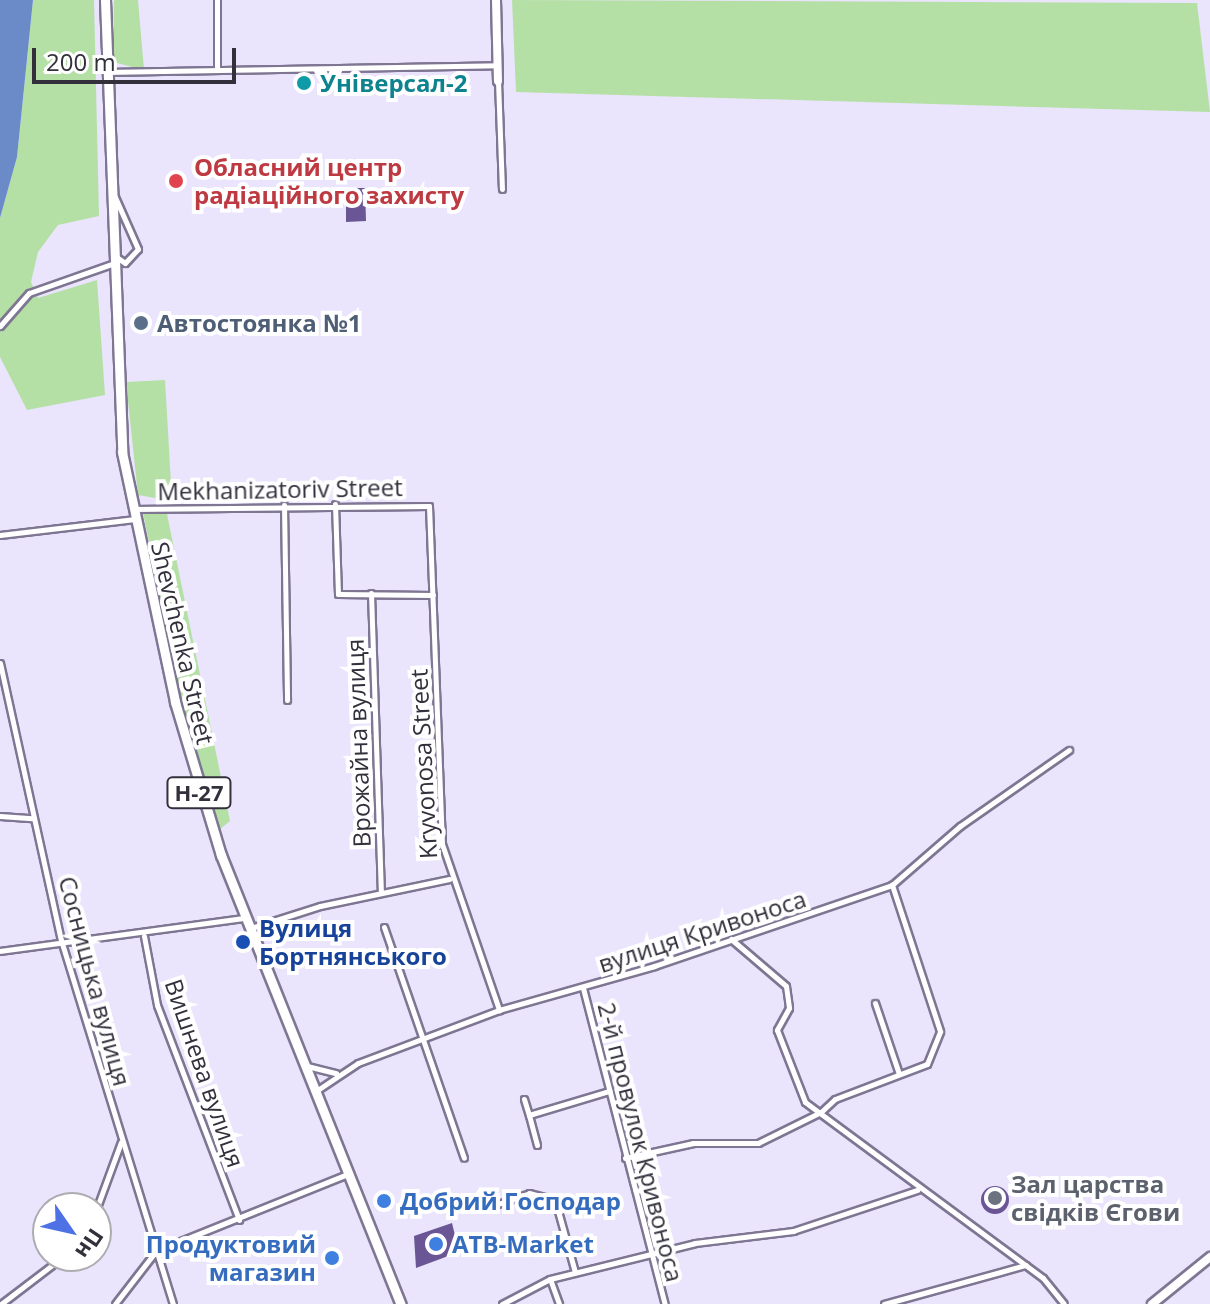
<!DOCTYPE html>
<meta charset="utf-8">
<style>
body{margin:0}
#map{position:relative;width:1210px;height:1304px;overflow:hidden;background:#eae4fc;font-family:"Open Sans",sans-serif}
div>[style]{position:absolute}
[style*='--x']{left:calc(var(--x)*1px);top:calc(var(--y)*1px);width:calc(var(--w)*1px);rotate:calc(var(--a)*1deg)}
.green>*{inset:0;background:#b5e0a5}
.water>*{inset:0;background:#6a8bc8}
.building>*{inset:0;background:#6a5695}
.round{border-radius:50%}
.roads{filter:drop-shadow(2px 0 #7e7692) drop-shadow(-2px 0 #7e7692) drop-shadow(0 2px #7e7692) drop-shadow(0 -2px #7e7692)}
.street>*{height:5px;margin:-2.5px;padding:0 2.5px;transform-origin:2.5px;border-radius:2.5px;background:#fff}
.secondary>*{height:8px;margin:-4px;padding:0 4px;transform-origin:4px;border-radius:4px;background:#fff}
.primary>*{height:9px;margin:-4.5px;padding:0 4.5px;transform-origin:4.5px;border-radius:4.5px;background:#fff}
.dots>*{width:22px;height:22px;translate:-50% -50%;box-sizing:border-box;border:4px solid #fff;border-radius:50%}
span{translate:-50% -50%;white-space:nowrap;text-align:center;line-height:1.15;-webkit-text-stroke:8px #fff;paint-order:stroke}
.shield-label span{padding:2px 6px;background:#fff;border:2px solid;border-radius:6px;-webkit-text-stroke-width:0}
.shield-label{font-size:22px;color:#33303c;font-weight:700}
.culture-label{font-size:24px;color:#0d838f;font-weight:700}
.left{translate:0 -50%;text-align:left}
.health-label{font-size:24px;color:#be3a42;font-weight:700}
.service-label{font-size:24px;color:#4e5e75;font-weight:700}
.street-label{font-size:24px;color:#33303c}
.transit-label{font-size:24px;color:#164399;font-weight:700}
.worship-label{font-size:24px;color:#5b616d;font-weight:700}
.shop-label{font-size:24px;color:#366cbe;font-weight:700}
.right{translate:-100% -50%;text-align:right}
.north{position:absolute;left:32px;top:1192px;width:80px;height:80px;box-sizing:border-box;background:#fff;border:2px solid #adacb1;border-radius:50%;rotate:124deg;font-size:22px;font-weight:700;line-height:32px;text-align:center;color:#33303c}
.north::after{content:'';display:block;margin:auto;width:28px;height:36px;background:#4e72e6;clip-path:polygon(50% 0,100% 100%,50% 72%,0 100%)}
.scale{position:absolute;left:32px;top:48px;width:204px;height:36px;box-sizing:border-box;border:4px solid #33303c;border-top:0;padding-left:10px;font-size:24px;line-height:28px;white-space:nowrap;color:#33303c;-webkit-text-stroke:6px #fff;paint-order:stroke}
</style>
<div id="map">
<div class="green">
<div style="clip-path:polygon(33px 0,94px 0,99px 216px,58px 225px,38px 252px,31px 282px,38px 298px,97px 280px,105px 395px,27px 410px,0 357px,0 218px,17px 157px)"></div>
<div style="clip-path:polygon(114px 0,138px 0,144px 70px,113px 62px)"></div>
<div style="clip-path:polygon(512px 0,1197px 3px,1210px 112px,516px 92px)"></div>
<div style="clip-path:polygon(165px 380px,172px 501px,138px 495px,126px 382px)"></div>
<div style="clip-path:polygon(143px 513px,167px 513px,168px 519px,230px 821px,219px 830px,191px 744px)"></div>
</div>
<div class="water">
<div style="clip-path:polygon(0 0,33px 0,17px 157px,0 218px)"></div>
</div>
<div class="building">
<div style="clip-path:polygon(346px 188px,365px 188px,366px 221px,346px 222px)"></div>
<div class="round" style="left:981px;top:1186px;width:28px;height:28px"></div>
<div style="clip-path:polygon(452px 1223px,459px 1252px,416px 1268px,414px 1236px)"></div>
</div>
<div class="roads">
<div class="street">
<div style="--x:217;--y:0;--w:68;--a:90"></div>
<div style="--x:107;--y:72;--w:390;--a:-1"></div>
<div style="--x:498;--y:81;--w:108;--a:87.9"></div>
<div style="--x:115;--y:256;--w:12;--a:35"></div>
<div style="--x:125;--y:263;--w:19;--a:-47"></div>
<div style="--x:138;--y:249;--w:57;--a:-113.9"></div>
<div style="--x:0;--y:326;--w:44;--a:-48.7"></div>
<div style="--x:29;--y:293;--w:88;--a:-19.3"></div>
<div style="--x:335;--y:504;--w:90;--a:88.1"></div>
<div style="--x:338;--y:594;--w:95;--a:0.6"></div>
<div style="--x:284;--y:505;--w:195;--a:89.1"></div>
<div style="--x:133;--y:509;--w:296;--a:-0.6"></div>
<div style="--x:429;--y:506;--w:338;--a:87.8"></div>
<div style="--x:442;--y:844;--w:176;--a:71"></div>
<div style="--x:0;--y:535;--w:136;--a:-6.8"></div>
<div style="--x:371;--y:593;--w:298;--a:88.1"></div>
<div style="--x:0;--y:663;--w:284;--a:77.6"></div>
<div style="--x:61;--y:940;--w:381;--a:72.9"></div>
<div style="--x:0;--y:816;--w:32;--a:4"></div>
<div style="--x:384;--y:927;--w:244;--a:70.9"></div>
<div style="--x:251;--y:928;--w:72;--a:-17.7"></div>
<div style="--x:320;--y:906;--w:132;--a:-11.8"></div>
<div style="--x:144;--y:936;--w:70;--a:79.3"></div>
<div style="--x:157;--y:1005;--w:230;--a:69.1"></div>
<div style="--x:731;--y:939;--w:72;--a:40.5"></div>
<div style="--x:786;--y:986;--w:22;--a:82"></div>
<div style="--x:789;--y:1008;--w:25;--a:119"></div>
<div style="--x:777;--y:1030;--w:77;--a:68.7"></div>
<div style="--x:805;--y:1102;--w:296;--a:36.5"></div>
<div style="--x:1043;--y:1278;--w:33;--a:51"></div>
<div style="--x:0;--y:951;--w:247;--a:-7.7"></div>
<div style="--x:583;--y:988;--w:326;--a:75.5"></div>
<div style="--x:875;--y:1003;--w:75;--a:71.3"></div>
<div style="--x:307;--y:1066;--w:30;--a:14"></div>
<div style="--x:316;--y:1091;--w:50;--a:-33.7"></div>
<div style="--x:358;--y:1063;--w:151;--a:-20.6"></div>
<div style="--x:499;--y:1010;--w:161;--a:-15.8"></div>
<div style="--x:654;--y:966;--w:251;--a:-18.8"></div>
<div style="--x:892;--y:885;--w:90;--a:-40.9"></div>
<div style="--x:960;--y:826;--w:133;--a:-34.9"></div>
<div style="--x:524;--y:1099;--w:17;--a:73"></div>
<div style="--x:537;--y:1145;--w:31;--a:-105"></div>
<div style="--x:529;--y:1115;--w:84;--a:-16.7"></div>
<div style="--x:625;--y:1158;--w:70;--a:-12.4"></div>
<div style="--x:693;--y:1143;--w:65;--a:0"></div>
<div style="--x:758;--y:1143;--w:70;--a:-26.2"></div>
<div style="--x:821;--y:1112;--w:19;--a:-43"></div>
<div style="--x:835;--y:1099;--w:98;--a:-20.8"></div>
<div style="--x:927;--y:1064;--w:35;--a:-68"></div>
<div style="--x:940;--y:1031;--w:154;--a:-108.2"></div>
<div style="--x:495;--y:1205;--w:36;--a:-19"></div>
<div style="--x:529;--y:1193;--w:27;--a:15"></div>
<div style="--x:555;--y:1200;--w:75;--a:74.5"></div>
<div style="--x:96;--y:1210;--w:72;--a:-69.8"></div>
<div style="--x:550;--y:1279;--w:27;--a:70"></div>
<div style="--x:1;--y:1304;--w:79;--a:-37.3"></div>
<div style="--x:115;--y:1304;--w:67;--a:-52.3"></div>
<div style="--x:156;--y:1251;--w:207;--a:-21.9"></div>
<div style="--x:502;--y:1304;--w:54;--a:-27.5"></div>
<div style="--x:550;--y:1279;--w:149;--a:-13.9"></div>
<div style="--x:695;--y:1243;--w:99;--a:-7"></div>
<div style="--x:793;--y:1231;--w:131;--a:-18.3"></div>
<div style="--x:884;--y:1304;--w:147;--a:-15.4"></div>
</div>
<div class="secondary">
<div style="--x:496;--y:0;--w:81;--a:88.6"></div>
<div style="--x:1152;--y:1304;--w:75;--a:-39"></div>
</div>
<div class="primary">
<div style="--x:105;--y:0;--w:452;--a:87.8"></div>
<div style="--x:122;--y:452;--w:256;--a:78"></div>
<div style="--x:175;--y:702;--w:160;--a:73.3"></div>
<div style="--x:221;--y:855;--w:484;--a:68.2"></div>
</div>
</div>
<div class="dots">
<div style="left:304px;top:83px;background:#0f9aa8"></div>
<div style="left:176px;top:181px;background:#e0444e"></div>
<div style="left:141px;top:323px;background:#5c6f8a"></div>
<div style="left:243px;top:942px;background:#1a4fb4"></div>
<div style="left:995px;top:1198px;background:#6b7280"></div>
<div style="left:384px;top:1201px;background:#3f7fe0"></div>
<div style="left:436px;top:1244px;background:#3f7fe0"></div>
<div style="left:332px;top:1258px;background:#3f7fe0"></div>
</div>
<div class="shield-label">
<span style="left:199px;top:793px">Н-27</span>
</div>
<div class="culture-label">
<span class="left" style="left:320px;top:83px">Універсал-2</span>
</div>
<div class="health-label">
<span class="left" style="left:194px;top:181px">Обласний центр<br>радіаційного захисту</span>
</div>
<div class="service-label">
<span class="left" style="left:157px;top:323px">Автостоянка №1</span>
</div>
<div class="street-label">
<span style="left:280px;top:489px;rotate:-1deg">Mekhanizatoriv Street</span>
<span style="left:183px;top:643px;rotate:77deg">Shevchenka Street</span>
<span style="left:358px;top:743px;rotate:-92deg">Врожайна вулиця</span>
<span style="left:423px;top:764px;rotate:-93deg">Kryvonosa Street</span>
<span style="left:702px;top:931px;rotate:-18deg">вулиця Кривоноса</span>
<span style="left:95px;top:981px;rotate:75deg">Сосницька вулиця</span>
<span style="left:205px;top:1073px;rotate:71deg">Вишнева вулиця</span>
<span style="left:641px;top:1142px;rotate:76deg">2-й провулок Кривоноса</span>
</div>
<div class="transit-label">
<span class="left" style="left:259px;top:942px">Вулиця<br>Бортнянського</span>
</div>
<div class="worship-label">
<span class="left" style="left:1011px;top:1198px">Зал царства<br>свідків Єгови</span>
</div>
<div class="shop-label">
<span class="left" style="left:400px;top:1201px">Добрий Господар</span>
<span class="right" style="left:316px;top:1258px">Продуктовий<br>магазин</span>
<span class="left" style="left:452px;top:1244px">ATB-Market</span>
</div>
<div class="north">Пн</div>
<div class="scale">200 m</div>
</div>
